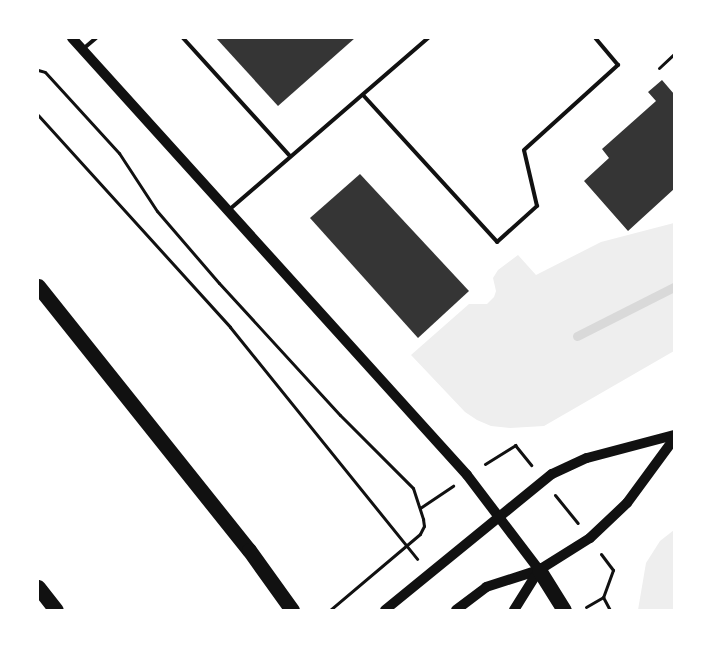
<!DOCTYPE html>
<style>
body{margin:0}
#map{position:relative;width:712px;height:648px;overflow:hidden;background:#fff;font-family:"Varela Round",sans-serif}
div>[style]{position:absolute}
[style*='--x']{left:calc(var(--x)*1px);top:calc(var(--y)*1px);width:calc(var(--w)*1px);rotate:calc(var(--a)*1deg)}
.green>*{inset:0;background:#eee}
.stream>*{height:9px;margin:-4.5px;padding:0 4.5px;transform-origin:4.5px;border-radius:4.5px;background:#d9d9d9}
.building>*{inset:0;background:#353535}
.path>*{height:3px;margin:-1.5px;padding:0 1.5px;transform-origin:1.5px;border-radius:1.5px;background:#111}
.service>*{height:4px;margin:-2px;padding:0 2px;transform-origin:2px;border-radius:2px;background:#111}
.secondary>*{height:10px;margin:-5px;padding:0 5px;transform-origin:5px;border-radius:5px;background:#111}
.motorway>*{height:15px;margin:-7.5px;padding:0 7.5px;transform-origin:7.5px;border-radius:7.5px;background:#111}
span{translate:-50% -50%;white-space:nowrap;text-align:center;line-height:1.15;-webkit-text-stroke:4.5px #fff;paint-order:stroke}
.frame{position:absolute;inset:0;border:39px solid #fff;pointer-events:none}
</style>
<div id="map">
<div class="green">
<div style="clip-path:polygon(674px 223px,674px 351px,544px 426px,510px 428px,491px 426px,477px 420px,465px 412px,411px 355px,469px 304px,487px 304px,494px 297px,496px 291px,493px 278px,498px 270px,518px 255px,536px 275px,601px 242px)"></div>
<div style="clip-path:polygon(674px 530px,674px 610px,638px 610px,646px 563px,660px 541px)"></div>
</div>
<div class="stream">
<div style="--x:577;--y:336;--w:109;--a:-26.8"></div>
</div>
<div class="building">
<div style="clip-path:polygon(216px 38px,355px 38px,278px 106px)"></div>
<div style="clip-path:polygon(662px 80px,674px 94px,674px 189px,628px 231px,584px 181px,609px 158px,602px 149px,656px 101px,648px 92px)"></div>
<div style="clip-path:polygon(360px 174px,469px 291px,418px 338px,310px 218px)"></div>
</div>
<div class="path">
<div style="--x:659;--y:68;--w:21;--a:-43"></div>
<div style="--x:38;--y:70;--w:7;--a:16"></div>
<div style="--x:45;--y:72;--w:110;--a:47.6"></div>
<div style="--x:119;--y:153;--w:69;--a:56.8"></div>
<div style="--x:157;--y:211;--w:95;--a:49.3"></div>
<div style="--x:219;--y:283;--w:179;--a:47.5"></div>
<div style="--x:340;--y:415;--w:103;--a:45"></div>
<div style="--x:413;--y:488;--w:33;--a:72"></div>
<div style="--x:423;--y:519;--w:7;--a:82"></div>
<div style="--x:424;--y:526;--w:9;--a:117"></div>
<div style="--x:420;--y:534;--w:118;--a:139.8"></div>
<div style="--x:38;--y:115;--w:286;--a:47.8"></div>
<div style="--x:230;--y:327;--w:298;--a:51.1"></div>
<div style="--x:485;--y:464;--w:36;--a:-32"></div>
<div style="--x:515;--y:445;--w:26;--a:51"></div>
<div style="--x:555;--y:495;--w:36;--a:51"></div>
<div style="--x:420;--y:508;--w:40;--a:-34"></div>
<div style="--x:601;--y:554;--w:20;--a:53"></div>
<div style="--x:613;--y:570;--w:29;--a:110"></div>
<div style="--x:603;--y:597;--w:15;--a:62"></div>
<div style="--x:586;--y:607;--w:20;--a:-30"></div>
</div>
<div class="service">
<div style="--x:183;--y:38;--w:159;--a:47.8"></div>
<div style="--x:83;--y:49;--w:17;--a:-40"></div>
<div style="--x:363;--y:95;--w:199;--a:47.6"></div>
<div style="--x:497;--y:242;--w:54;--a:-42"></div>
<div style="--x:537;--y:206;--w:57;--a:-103.1"></div>
<div style="--x:524;--y:150;--w:127;--a:-42.1"></div>
<div style="--x:618;--y:65;--w:35;--a:-130"></div>
<div style="--x:230;--y:209;--w:262;--a:-40.8"></div>
</div>
<div class="secondary">
<div style="--x:72;--y:38;--w:589;--a:47.89"></div>
<div style="--x:467;--y:475;--w:119;--a:52.8"></div>
<div style="--x:385;--y:610;--w:215;--a:-39.2"></div>
<div style="--x:552;--y:474;--w:38;--a:-25"></div>
<div style="--x:587;--y:458;--w:90;--a:-14.8"></div>
<div style="--x:456;--y:610;--w:38;--a:-37"></div>
<div style="--x:486;--y:587;--w:56;--a:-17.8"></div>
<div style="--x:539;--y:570;--w:60;--a:-32.1"></div>
<div style="--x:590;--y:538;--w:51;--a:-43.4"></div>
<div style="--x:627;--y:503;--w:79;--a:-53.7"></div>
<div style="--x:514;--y:610;--w:47;--a:-58"></div>
</div>
<div class="motorway">
<div style="--x:38;--y:286;--w:338;--a:51.4"></div>
<div style="--x:249;--y:550;--w:74;--a:54.4"></div>
<div style="--x:539;--y:570;--w:47;--a:58"></div>
<div style="--x:38;--y:587;--w:29;--a:52"></div>
</div>
<div class="frame"></div>
</div>
